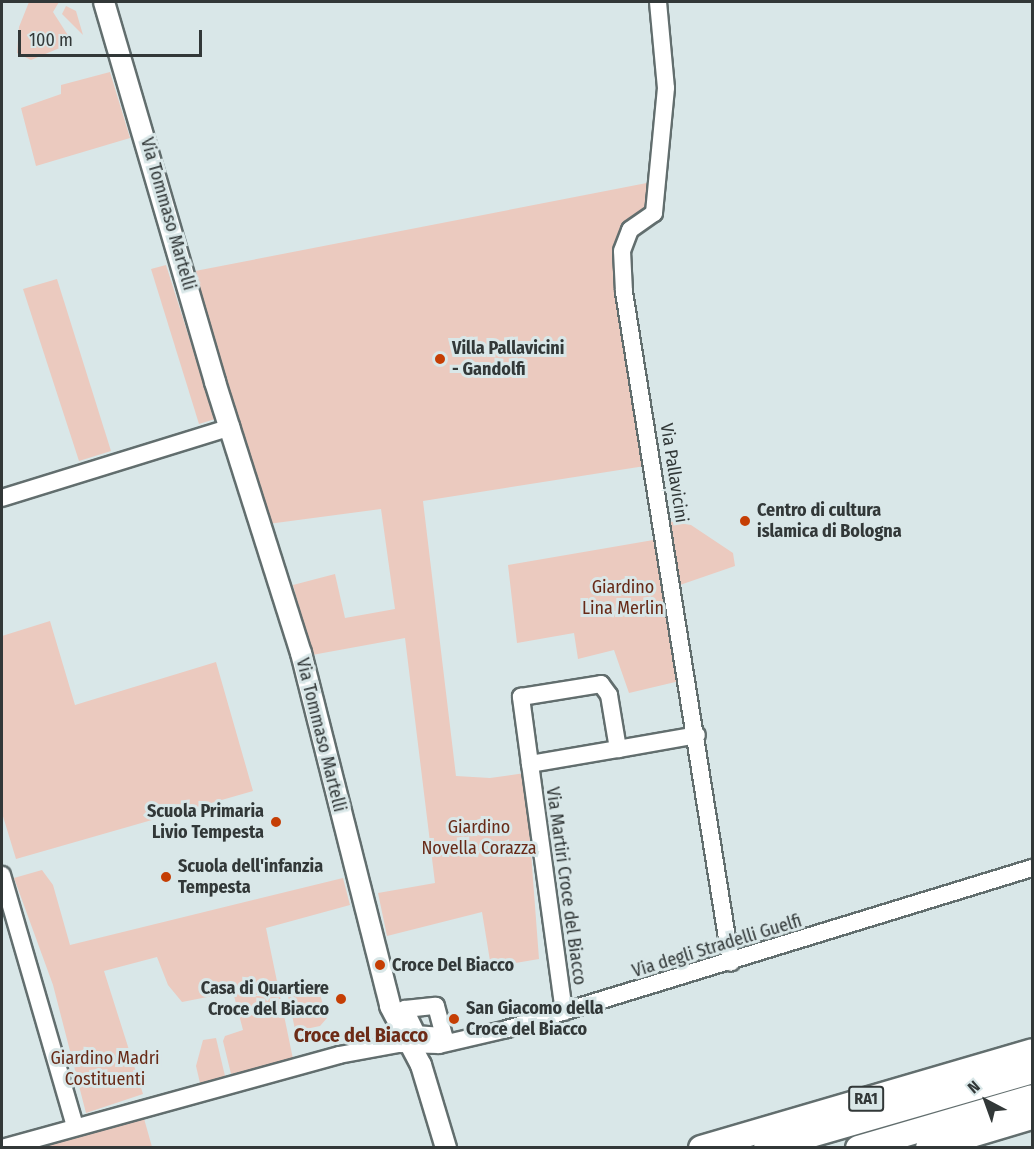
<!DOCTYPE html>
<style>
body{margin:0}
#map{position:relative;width:1034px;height:1149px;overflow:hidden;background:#d9e7e8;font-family:"Fira Sans Condensed",sans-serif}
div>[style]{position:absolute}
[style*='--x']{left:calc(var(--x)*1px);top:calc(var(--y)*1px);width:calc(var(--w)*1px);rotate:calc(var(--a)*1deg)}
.green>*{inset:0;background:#ebcabf}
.roads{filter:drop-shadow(2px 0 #626e6e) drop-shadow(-2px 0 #626e6e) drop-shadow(0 2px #626e6e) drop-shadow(0 -2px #626e6e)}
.minor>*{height:16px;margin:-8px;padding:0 8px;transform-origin:8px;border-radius:8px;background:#fff}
.major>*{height:20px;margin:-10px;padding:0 10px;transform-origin:10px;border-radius:10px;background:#fff}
.highway>*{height:24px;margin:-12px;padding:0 12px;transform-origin:12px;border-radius:12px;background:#fff}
.dots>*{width:16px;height:16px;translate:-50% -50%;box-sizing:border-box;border:3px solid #d9e7e8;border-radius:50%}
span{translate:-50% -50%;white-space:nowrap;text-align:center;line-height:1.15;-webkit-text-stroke:6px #d9e7e8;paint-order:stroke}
.shield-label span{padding:2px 4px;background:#d9e7e8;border:2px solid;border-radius:4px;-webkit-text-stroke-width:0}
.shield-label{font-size:16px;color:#323838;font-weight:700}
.street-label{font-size:18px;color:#323838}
.poi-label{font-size:18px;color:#323838;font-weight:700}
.left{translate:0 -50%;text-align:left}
.right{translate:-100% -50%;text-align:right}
.park-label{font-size:18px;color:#672a17}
.neighbourhood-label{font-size:20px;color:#6d2b16;font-weight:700}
.frame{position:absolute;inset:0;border:3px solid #323838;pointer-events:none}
.north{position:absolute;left:956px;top:1071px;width:60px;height:60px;-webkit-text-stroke:4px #d9e7e8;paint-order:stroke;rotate:319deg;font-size:16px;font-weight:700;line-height:24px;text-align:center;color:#323838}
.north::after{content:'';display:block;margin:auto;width:21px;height:27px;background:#323838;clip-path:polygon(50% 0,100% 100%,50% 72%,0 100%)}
.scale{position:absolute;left:18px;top:30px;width:184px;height:27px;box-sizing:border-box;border:3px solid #323838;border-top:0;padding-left:8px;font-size:18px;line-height:21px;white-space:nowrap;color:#323838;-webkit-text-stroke:4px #d9e7e8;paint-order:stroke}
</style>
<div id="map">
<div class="green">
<div style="clip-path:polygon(29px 2px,59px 2px,53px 12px,69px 37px,69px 44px,31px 60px,17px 53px,19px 27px)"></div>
<div style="clip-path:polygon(66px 6px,76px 11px,83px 35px,62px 14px)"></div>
<div style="clip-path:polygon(110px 72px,130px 138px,36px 166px,21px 108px,61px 94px,61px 85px)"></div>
<div style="clip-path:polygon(657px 181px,654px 213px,622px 251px,645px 466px,423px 501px,456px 776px,490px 778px,525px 773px,539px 959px,491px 967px,482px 912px,387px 936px,378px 893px,435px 883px,405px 638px,312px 655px,293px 585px,335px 574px,345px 618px,395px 609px,381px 509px,268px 524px,190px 272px)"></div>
<div style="clip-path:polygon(166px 265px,215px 419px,199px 424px,151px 269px)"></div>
<div style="clip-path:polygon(57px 279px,111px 451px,79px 461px,23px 289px)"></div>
<div style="clip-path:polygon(667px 521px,691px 525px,733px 553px,735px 566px,677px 586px)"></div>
<div style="clip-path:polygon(665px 538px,688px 679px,629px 693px,614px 650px,578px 659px,574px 633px,517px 643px,508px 565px)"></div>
<div style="clip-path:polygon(50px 621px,75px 705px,216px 662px,253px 791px,16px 859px,2px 813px,2px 636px)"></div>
<div style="clip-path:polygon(42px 870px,53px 885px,70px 945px,343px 878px,350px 905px,266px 928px,293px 1059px,231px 1074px,223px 1041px,225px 1036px,243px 1030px,233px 992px,182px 1002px,168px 985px,157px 957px,104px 971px,143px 1094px,86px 1113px,53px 985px,14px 878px)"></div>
<div style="clip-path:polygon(317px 984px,327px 1018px,320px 1026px,301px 1030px,303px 1039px,298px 1044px,287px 991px)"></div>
<div style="clip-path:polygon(216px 1038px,225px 1076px,200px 1083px,196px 1066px,203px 1040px)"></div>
<div style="clip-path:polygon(143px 1115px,152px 1147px,41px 1148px)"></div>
</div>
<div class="roads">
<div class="minor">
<div style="--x:658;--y:2;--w:86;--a:84.7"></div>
<div style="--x:666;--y:88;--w:126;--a:95.5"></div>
<div style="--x:654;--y:213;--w:29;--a:145"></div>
<div style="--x:630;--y:230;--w:22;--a:111"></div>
<div style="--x:622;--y:251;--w:41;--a:87.2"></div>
<div style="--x:624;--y:292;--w:679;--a:80.94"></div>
<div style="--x:2;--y:498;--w:240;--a:-17.2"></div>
<div style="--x:530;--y:764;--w:68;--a:-97.7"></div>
<div style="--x:521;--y:697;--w:81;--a:-9.2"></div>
<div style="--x:601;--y:684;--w:14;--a:54"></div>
<div style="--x:609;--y:695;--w:55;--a:80.5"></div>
<div style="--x:618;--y:749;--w:80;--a:-10"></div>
<div style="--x:2;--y:875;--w:261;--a:73.8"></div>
<div style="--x:436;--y:1006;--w:31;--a:75"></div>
<div style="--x:444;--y:1036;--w:27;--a:-176"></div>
<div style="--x:417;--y:1034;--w:28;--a:-116"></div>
<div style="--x:405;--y:1009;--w:31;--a:-6"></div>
<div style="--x:564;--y:1012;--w:250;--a:-97.8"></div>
<div style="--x:530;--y:764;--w:89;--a:-9.7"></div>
<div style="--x:2;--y:1148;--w:350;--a:-15.4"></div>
<div style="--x:339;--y:1055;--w:61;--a:-10.4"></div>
<div style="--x:399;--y:1044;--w:40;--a:1.4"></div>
<div style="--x:439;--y:1045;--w:70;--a:-13.2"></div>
<div style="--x:507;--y:1029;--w:549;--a:-17.05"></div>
</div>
<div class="major">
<div style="--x:104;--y:2;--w:396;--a:73.7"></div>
<div style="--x:215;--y:382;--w:284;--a:72.4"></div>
<div style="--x:301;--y:653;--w:364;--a:75.8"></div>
<div style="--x:390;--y:1006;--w:67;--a:62.3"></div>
<div style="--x:421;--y:1065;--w:87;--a:73.2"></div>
</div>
<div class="highway">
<div style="--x:701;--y:1148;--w:345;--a:-16.3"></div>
<div style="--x:766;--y:1148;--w:277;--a:-16.1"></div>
<div style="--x:858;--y:1148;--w:181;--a:-16.3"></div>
<div style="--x:928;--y:1148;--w:109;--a:-16.6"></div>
</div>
</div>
<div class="dots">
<div style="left:440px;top:359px;background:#c53e04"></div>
<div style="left:745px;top:521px;background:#c53e04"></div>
<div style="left:276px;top:822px;background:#c53e04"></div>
<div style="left:166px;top:877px;background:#c53e04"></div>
<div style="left:380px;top:965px;background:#c53e04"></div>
<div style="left:341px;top:999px;background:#c53e04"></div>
<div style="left:454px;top:1019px;background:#c53e04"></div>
</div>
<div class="shield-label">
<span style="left:866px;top:1099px">RA1</span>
</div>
<div class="street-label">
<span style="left:168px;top:214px;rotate:74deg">Via Tommaso Martelli</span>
<span style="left:674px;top:473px;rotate:81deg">Via Pallavicini</span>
<span style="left:321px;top:735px;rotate:76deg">Via Tommaso Martelli</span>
<span style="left:566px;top:886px;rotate:82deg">Via Martiri Croce del Biacco</span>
<span style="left:717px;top:946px;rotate:-17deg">Via degli Stradelli Guelfi</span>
</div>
<div class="poi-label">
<span class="left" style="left:452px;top:359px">Villa Pallavicini<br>- Gandolfi</span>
<span class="left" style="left:757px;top:521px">Centro di cultura<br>islamica di Bologna</span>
<span class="right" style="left:264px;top:822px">Scuola Primaria<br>Livio Tempesta</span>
<span class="left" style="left:178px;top:877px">Scuola dell'infanzia<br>Tempesta</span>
<span class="left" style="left:392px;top:965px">Croce Del Biacco</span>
<span class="right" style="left:329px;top:999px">Casa di Quartiere<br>Croce del Biacco</span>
<span class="left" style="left:466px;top:1019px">San Giacomo della<br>Croce del Biacco</span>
</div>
<div class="park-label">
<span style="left:623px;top:598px">Giardino<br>Lina Merlin</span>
<span style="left:479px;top:838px">Giardino<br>Novella Corazza</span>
<span style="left:105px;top:1069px">Giardino Madri<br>Costituenti</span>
</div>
<div class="neighbourhood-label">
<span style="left:361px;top:1035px">Croce del Biacco</span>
</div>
<div class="frame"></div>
<div class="north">N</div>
<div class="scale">100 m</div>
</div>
